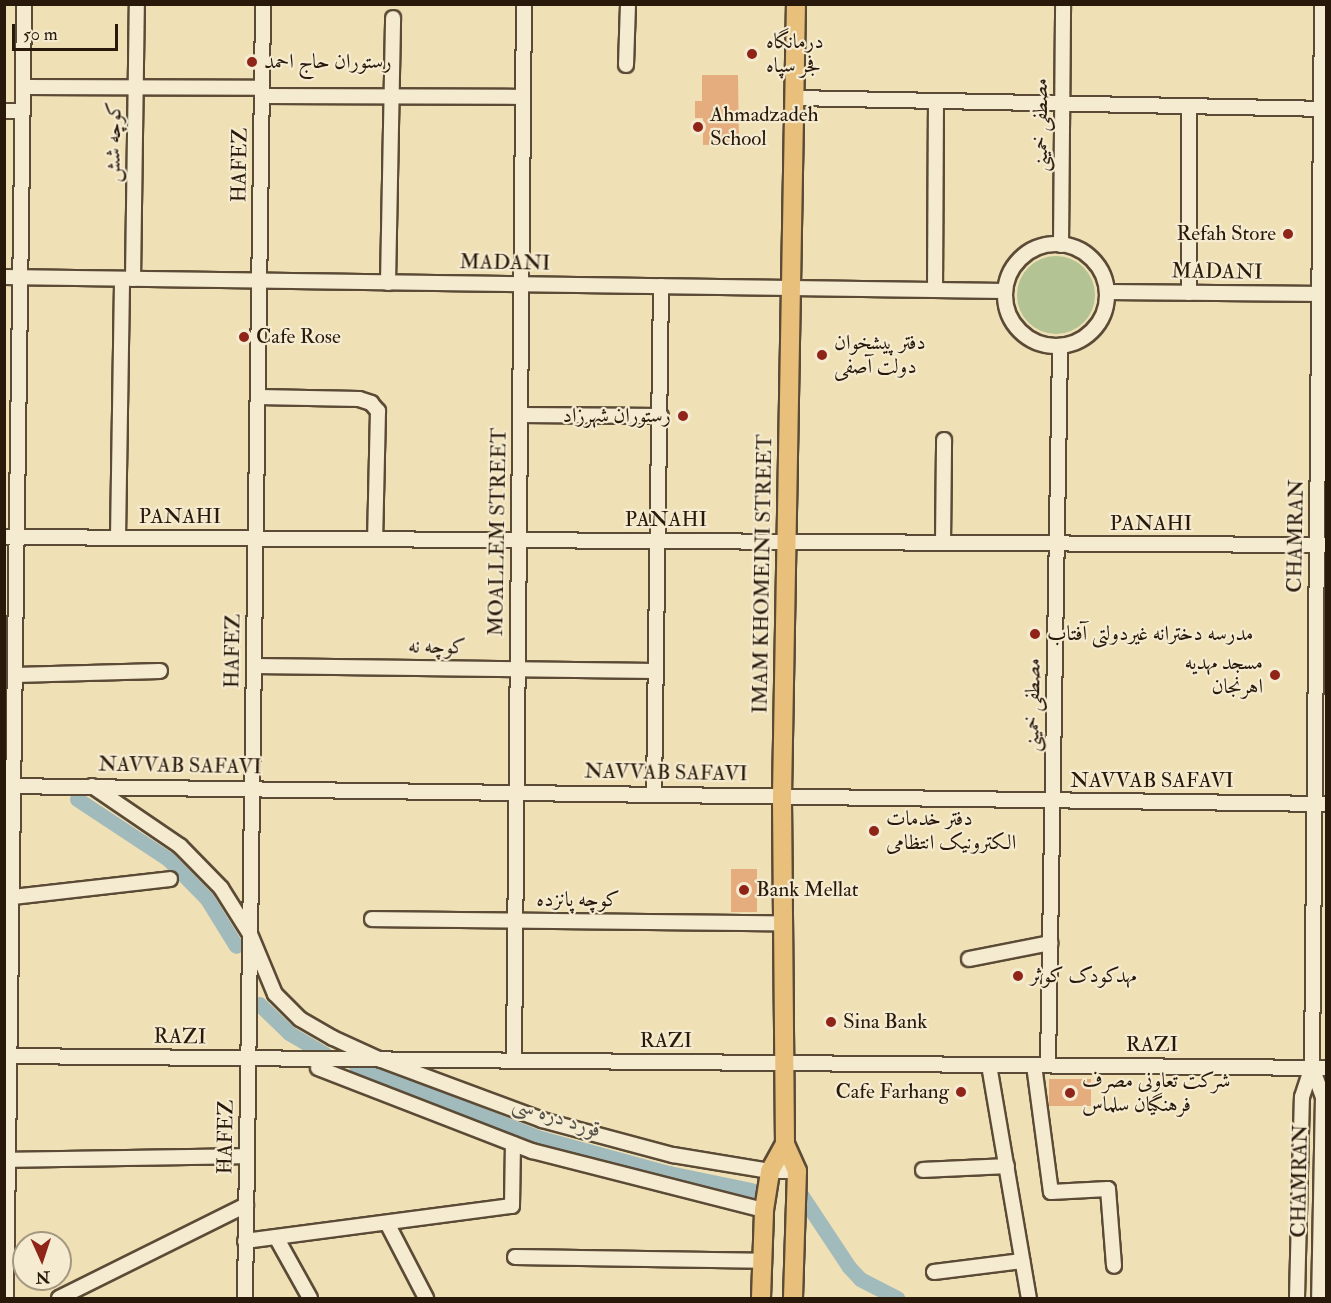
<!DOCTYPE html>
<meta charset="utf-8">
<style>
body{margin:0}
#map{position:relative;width:1331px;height:1303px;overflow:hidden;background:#f0e0b6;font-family:"IM FELL Double Pica",Amiri,serif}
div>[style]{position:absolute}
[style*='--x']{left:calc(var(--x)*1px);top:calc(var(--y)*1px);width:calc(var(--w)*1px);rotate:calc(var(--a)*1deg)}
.green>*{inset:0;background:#b3c393}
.round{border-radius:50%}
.canal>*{height:15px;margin:-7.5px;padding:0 7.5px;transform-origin:7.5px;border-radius:7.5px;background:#a1babb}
.building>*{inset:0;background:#e5ac7e}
.roads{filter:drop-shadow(2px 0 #5b4b36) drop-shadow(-2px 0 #5b4b36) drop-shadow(0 2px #5b4b36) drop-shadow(0 -2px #5b4b36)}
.minor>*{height:14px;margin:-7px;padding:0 7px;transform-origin:7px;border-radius:7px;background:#f5ebd0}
.minor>.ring{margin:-7px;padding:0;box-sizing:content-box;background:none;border:14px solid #f5ebd0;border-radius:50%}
.major>*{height:18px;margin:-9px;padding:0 9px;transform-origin:9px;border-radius:9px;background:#e8c07b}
.dots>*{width:16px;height:16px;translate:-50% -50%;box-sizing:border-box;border:3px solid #f5ebd0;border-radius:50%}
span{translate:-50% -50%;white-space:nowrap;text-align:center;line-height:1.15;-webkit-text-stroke:4.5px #f5ebd0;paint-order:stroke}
.poi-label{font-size:21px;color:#29190b}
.left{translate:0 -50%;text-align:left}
.right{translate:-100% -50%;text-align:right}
.street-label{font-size:21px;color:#29190b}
.water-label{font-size:22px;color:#535149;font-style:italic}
.frame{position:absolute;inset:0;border:6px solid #29190b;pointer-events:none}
.north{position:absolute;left:12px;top:1231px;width:60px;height:60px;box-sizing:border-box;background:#f5ebd0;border:2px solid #a39781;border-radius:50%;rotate:177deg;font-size:16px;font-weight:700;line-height:24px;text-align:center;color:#29190b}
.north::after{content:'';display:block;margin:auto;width:21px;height:27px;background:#8f2418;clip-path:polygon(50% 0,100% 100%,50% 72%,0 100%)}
.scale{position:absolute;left:12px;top:24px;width:106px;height:27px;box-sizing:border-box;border:3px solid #29190b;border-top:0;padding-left:8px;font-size:18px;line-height:21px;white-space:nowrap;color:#29190b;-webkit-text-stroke:4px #f5ebd0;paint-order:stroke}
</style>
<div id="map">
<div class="green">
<div class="round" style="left:1017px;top:256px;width:78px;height:78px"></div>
</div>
<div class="canal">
<div style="--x:77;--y:799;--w:109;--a:33.4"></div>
<div style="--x:168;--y:859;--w:56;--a:45.7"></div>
<div style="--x:207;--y:899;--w:55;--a:58.3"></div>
<div style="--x:259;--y:1004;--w:42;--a:44"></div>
<div style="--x:289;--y:1033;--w:42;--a:30.3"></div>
<div style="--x:356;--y:1066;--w:194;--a:21.4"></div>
<div style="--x:537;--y:1137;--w:137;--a:15.3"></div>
<div style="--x:669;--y:1173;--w:84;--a:11.7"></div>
<div style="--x:802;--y:1196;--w:85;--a:56.5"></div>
<div style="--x:849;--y:1267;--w:16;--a:47"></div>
<div style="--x:860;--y:1279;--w:42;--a:27.2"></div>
</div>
<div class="building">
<div style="clip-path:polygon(702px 75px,738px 75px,739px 144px,703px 145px,703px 118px,695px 118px,695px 101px,702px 101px)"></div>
<div style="clip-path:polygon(731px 869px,757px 869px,757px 912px,731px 912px)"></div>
<div style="clip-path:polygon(1049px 1079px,1091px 1079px,1091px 1106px,1049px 1106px)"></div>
</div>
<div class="roads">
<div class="minor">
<div style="--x:626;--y:65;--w:61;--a:-88.1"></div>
<div style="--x:23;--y:87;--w:239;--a:0.2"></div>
<div style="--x:262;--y:96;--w:261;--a:0.2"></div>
<div style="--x:794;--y:98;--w:532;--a:1.18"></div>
<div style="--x:1189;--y:106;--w:187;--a:90"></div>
<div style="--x:4;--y:111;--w:19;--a:0"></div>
<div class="ring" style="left:1005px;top:244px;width:88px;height:88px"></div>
<div style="--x:1061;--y:245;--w:241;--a:-89.5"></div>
<div style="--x:4;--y:277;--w:1001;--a:0.8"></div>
<div style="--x:133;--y:279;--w:275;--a:-89.2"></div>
<div style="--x:388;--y:283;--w:265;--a:-88.9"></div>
<div style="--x:935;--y:290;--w:189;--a:-89.7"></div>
<div style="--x:1107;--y:292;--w:219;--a:0.5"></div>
<div style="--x:258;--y:397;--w:101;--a:1.1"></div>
<div style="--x:359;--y:399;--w:13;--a:18"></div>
<div style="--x:371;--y:403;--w:11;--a:49"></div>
<div style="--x:378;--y:411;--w:128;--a:91.3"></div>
<div style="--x:520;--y:415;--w:141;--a:0.4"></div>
<div style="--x:4;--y:537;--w:1322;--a:0.35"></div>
<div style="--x:118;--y:538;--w:259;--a:-89.1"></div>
<div style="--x:943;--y:543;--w:103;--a:-89.4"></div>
<div style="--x:254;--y:666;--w:401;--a:0.7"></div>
<div style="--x:15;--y:675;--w:145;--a:-1.6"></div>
<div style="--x:4;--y:786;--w:1322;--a:0.78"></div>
<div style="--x:92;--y:786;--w:107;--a:34.3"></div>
<div style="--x:180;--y:846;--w:59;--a:45.7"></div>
<div style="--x:221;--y:888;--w:54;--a:57.8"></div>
<div style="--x:250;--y:934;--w:65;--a:67.4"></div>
<div style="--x:275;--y:994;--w:35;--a:45"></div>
<div style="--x:300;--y:1019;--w:38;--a:30"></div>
<div style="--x:333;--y:1038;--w:53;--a:24.6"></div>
<div style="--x:381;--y:1060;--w:172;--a:20.4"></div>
<div style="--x:542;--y:1120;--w:136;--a:15"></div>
<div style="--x:673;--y:1155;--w:98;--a:9.4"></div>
<div style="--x:770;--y:1171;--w:27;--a:0"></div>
<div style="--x:654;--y:794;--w:508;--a:-89.21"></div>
<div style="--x:4;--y:898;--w:167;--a:-6.5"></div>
<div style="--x:372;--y:919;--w:411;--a:0.6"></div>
<div style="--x:969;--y:959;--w:83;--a:-11.2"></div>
<div style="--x:4;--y:1056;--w:1322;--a:0.52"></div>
<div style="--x:514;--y:1061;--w:1057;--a:-89.46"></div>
<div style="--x:989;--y:1065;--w:236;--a:80.3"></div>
<div style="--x:1034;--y:1065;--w:128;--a:82.4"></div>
<div style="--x:1051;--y:1192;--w:57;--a:-3"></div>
<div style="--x:1108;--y:1189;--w:77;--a:85.5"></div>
<div style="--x:1048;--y:1065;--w:719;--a:-89.04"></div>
<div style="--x:1312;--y:1067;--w:32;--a:70"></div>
<div style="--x:1323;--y:1097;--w:201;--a:91.1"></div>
<div style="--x:318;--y:1068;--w:230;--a:21.2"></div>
<div style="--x:532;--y:1151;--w:239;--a:14.3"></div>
<div style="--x:4;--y:1160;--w:243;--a:-0.9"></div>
<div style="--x:923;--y:1170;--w:84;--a:-2.7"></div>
<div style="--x:387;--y:1223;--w:85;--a:62.5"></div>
<div style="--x:276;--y:1237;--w:70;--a:60.9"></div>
<div style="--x:245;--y:1241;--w:269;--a:-7.5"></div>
<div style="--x:512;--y:1206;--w:62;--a:-89.1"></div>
<div style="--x:515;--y:1257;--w:246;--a:0.9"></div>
<div style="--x:934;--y:1272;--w:89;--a:-7.1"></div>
<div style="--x:6;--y:1298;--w:1294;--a:-89.2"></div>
<div style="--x:59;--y:1298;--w:209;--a:-26.4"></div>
<div style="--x:245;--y:1298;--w:1294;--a:-89.2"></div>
<div style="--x:1297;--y:1298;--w:201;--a:-88.6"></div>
<div style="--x:1302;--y:1097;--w:32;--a:-72"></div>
<div style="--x:1312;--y:1067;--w:1063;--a:-89.46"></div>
</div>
<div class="major">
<div style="--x:761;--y:1298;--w:88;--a:-88"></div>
<div style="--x:764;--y:1210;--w:39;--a:-81"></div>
<div style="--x:770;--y:1171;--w:31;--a:-61"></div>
<div style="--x:793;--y:1298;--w:127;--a:-88.2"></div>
<div style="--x:797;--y:1171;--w:30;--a:-114"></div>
<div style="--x:785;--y:1144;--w:348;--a:-90.5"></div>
<div style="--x:782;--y:796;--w:792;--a:-88.99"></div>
</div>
</div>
<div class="dots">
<div style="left:752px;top:54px;background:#8f2418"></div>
<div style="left:252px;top:62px;background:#8f2418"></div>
<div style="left:698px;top:127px;background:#8f2418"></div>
<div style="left:1288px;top:234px;background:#8f2418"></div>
<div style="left:244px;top:337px;background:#8f2418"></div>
<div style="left:822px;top:355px;background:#8f2418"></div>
<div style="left:683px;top:416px;background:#8f2418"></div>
<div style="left:1035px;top:634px;background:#8f2418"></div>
<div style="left:1275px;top:675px;background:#8f2418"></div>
<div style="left:874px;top:831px;background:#8f2418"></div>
<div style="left:744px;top:890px;background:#8f2418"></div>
<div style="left:1018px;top:976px;background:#8f2418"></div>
<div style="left:831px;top:1022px;background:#8f2418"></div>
<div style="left:961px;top:1092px;background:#8f2418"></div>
<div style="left:1070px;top:1093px;background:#8f2418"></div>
</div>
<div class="poi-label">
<span class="left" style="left:766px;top:54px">درمانگاه<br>فجر سپاه</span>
<span class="left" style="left:264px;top:62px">رستوران حاج احمد</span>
<span class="left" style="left:710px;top:127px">Ahmadzadeh<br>School</span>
<span class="right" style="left:1276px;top:234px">Refah Store</span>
<span class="left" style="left:256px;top:337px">Cafe Rose</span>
<span class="left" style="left:834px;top:355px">دفتر پیشخوان<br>دولت آصفی</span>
<span class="right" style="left:671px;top:416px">رستوران شهرزاد</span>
<span class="left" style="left:1047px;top:634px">مدرسه دخترانه غیردولتی آفتاب</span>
<span class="right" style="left:1263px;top:675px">مسجد مهدیه<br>اهرنجان</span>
<span class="left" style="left:886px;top:831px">دفتر خدمات<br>الکترونیک انتظامی</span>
<span class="left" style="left:756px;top:890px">Bank Mellat</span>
<span class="left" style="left:1030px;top:976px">مهدکودک کوثر</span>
<span class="left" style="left:843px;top:1022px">Sina Bank</span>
<span class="left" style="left:1082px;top:1093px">شرکت تعاونی مصرف<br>فرهنگیان سلماس</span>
<span class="right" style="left:949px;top:1092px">Cafe Farhang</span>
</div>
<div class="street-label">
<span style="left:1041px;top:125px;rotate:-90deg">مصطفی خمینی</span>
<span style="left:114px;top:142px;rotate:-89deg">کوچه شش</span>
<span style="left:240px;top:165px;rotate:-89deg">HAFEZ</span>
<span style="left:505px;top:263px;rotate:1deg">MADANI</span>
<span style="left:1217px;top:272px;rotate:1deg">MADANI</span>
<span style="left:180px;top:517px">PANAHI</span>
<span style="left:666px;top:520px">PANAHI</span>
<span style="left:1151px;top:524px">PANAHI</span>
<span style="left:498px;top:532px;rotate:-89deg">MOALLEM STREET</span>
<span style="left:1296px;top:536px;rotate:-89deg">CHAMRAN</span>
<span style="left:763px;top:574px;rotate:-89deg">IMAM KHOMEINI STREET</span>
<span style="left:437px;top:647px;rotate:1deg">کوچه نه</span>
<span style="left:233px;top:651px;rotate:-89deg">HAFEZ</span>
<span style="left:1033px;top:705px;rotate:-89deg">مصطفی خمینی</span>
<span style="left:180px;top:766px;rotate:1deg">NAVVAB SAFAVI</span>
<span style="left:666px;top:773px;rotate:1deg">NAVVAB SAFAVI</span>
<span style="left:1152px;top:781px">NAVVAB SAFAVI</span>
<span style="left:578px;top:900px">کوچه پانزده</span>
<span style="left:180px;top:1037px;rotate:1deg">RAZI</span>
<span style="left:666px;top:1041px">RAZI</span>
<span style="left:1152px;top:1045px">RAZI</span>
<span style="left:226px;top:1137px;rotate:-89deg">HAFEZ</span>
<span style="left:1300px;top:1181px;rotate:-89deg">CHAMRAN</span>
</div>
<div class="water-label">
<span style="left:557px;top:1117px;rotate:18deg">قورد دره سی</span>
</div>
<div class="frame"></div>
<div class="north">N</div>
<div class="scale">50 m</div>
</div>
